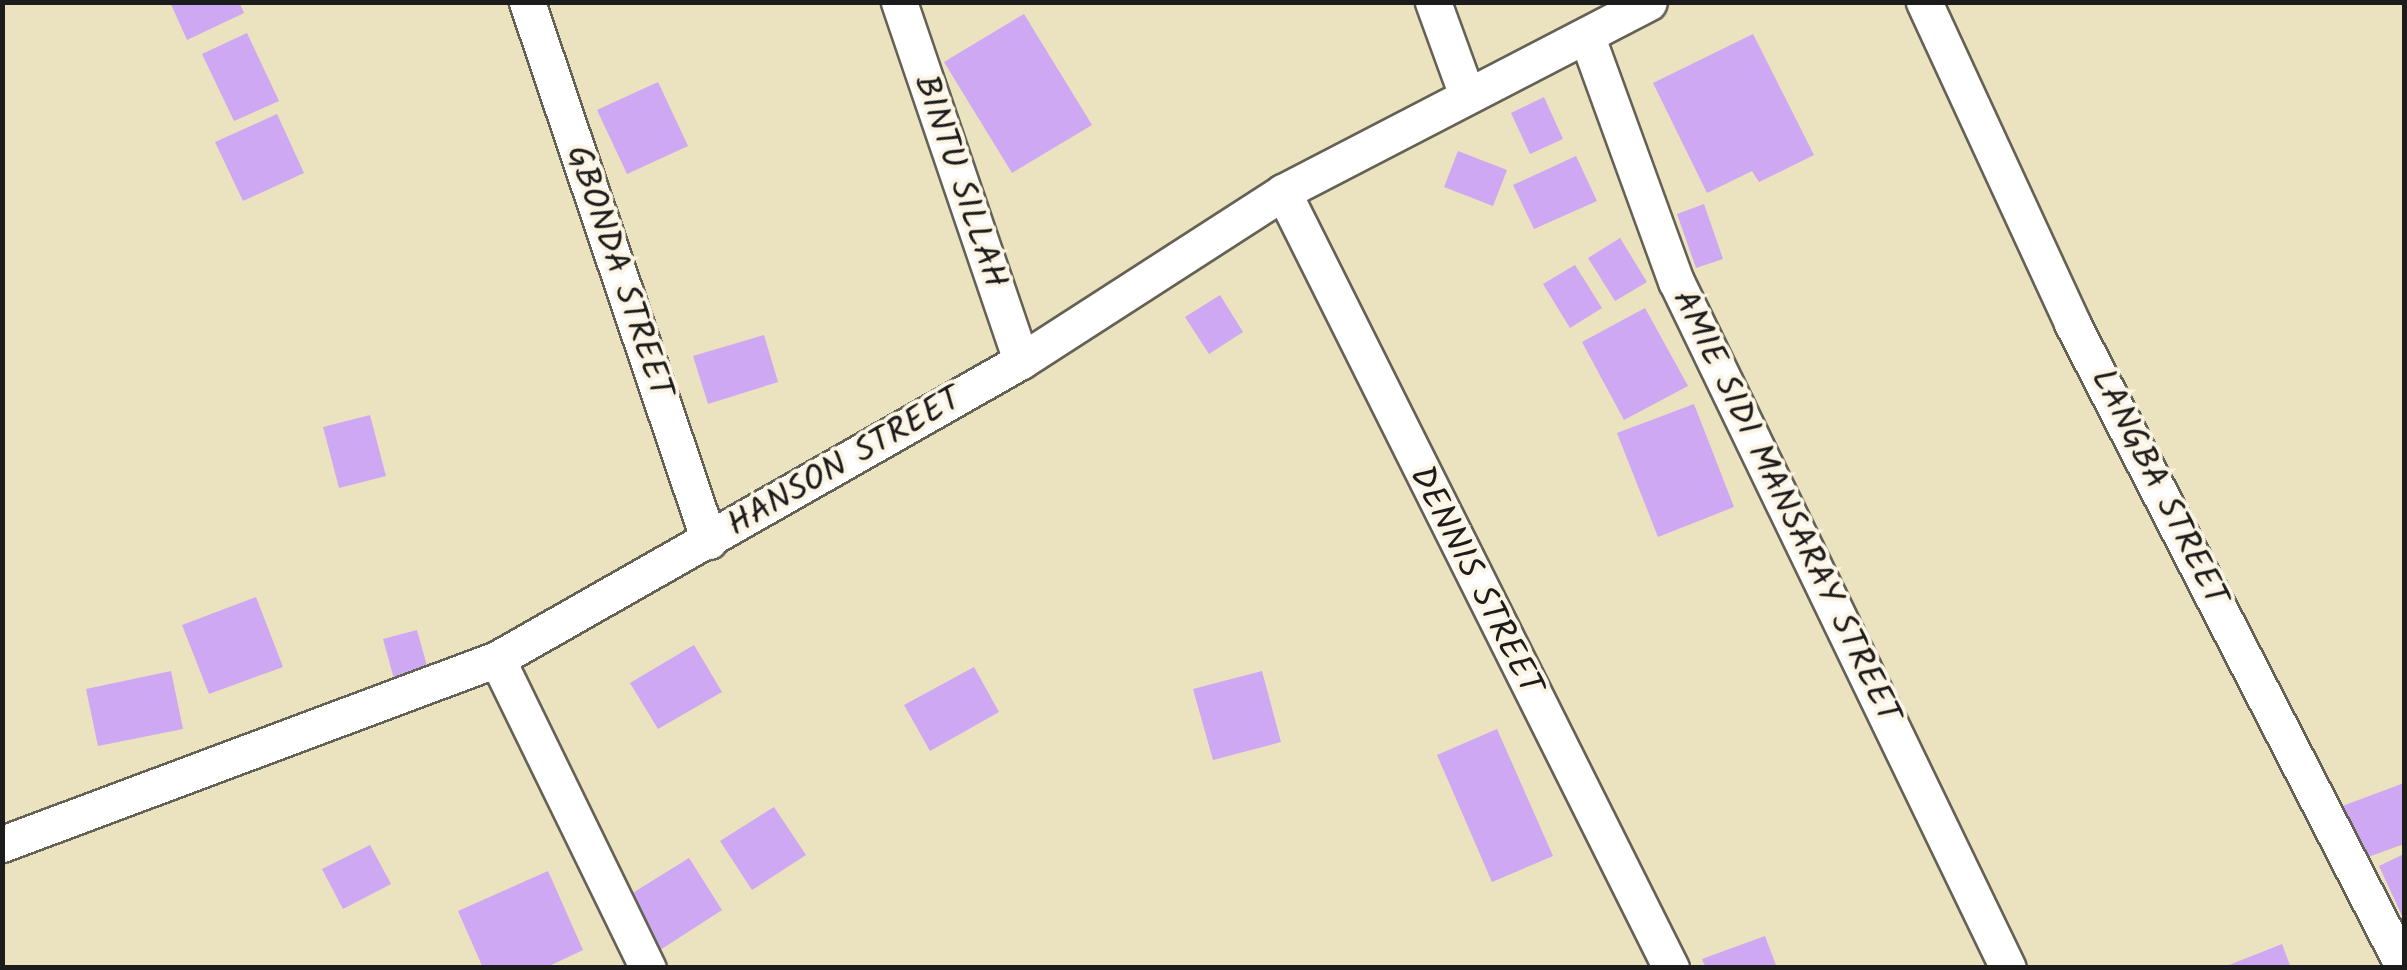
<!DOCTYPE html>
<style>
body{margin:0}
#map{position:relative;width:2407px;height:970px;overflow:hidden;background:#ebe2bf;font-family:Kalam,sans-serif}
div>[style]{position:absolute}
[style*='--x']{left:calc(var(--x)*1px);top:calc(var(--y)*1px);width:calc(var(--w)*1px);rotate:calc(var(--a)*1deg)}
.building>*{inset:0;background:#cea8f2}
.roads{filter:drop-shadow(2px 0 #646155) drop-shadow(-2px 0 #646155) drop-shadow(0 2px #646155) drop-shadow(0 -2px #646155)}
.street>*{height:35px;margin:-17.5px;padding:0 17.5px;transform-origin:17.5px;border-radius:17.5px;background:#fff}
span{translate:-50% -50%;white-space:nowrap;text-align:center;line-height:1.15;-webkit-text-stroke:8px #fcf5e5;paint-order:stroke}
.street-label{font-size:35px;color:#1c1c1c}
.frame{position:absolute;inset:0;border:5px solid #1c1c1c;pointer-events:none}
</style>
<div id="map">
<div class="building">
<div style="clip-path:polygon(170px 2px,239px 2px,244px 13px,187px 40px)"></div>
<div style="clip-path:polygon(1024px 14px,1092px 125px,1012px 173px,944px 62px)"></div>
<div style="clip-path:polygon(247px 33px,279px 101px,234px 121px,202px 54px)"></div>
<div style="clip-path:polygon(1753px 34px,1814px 155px,1759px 182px,1752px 171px,1707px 193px,1653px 83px)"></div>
<div style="clip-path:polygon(658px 82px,688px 146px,627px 174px,597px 110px)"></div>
<div style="clip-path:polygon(1544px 97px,1563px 139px,1530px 154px,1511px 113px)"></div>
<div style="clip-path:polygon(277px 114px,304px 173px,243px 201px,215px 142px)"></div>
<div style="clip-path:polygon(1458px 151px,1507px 170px,1493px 206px,1444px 187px)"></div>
<div style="clip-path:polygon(1576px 156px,1597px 201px,1534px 229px,1513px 185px)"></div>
<div style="clip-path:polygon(1704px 204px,1723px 259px,1696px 268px,1677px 214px)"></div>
<div style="clip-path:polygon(1620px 238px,1647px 282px,1615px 301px,1588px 258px)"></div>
<div style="clip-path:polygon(1575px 265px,1602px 308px,1570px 328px,1543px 284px)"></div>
<div style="clip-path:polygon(1220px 295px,1243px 332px,1209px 354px,1185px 317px)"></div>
<div style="clip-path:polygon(1645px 308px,1688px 386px,1624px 420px,1582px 342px)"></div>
<div style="clip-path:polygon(764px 335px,778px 382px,708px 404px,693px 356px)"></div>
<div style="clip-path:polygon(1694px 404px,1734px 507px,1658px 537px,1617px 433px)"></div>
<div style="clip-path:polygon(370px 415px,386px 476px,339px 488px,323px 427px)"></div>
<div style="clip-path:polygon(256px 597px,283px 667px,209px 694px,182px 625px)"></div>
<div style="clip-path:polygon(417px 630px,430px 677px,396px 686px,383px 639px)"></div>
<div style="clip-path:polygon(694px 645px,722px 692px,658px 729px,630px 683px)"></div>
<div style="clip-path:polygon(974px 667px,999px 712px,930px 751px,904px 705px)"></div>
<div style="clip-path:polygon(171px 671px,183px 729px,98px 746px,86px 689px)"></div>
<div style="clip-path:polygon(1262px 671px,1281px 742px,1213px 760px,1193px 689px)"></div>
<div style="clip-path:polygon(1497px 729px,1553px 856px,1492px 882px,1437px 755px)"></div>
<div style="clip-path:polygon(2404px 783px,2404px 844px,2357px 861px,2337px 808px)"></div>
<div style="clip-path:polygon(774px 807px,806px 855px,752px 890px,720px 841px)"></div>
<div style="clip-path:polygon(370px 845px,391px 884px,343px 909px,322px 869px)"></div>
<div style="clip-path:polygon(2404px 854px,2404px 920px,2379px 866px)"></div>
<div style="clip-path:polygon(689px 858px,722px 910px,657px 952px,623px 899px)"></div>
<div style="clip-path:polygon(548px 871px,583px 950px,545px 968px,483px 968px,458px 911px)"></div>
<div style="clip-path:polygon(1765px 936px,1777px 968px,1706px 968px,1702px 959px)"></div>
<div style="clip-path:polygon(2282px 944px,2291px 968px,2224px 968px,2224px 967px)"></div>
</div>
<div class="roads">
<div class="street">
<div style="--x:527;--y:2;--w:569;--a:71.34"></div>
<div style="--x:899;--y:2;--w:379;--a:71.2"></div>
<div style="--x:1433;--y:2;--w:94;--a:70"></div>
<div style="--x:1924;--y:2;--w:353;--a:65.2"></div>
<div style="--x:2072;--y:323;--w:725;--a:62.76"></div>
<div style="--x:1587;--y:37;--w:260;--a:70"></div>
<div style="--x:1676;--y:281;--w:763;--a:64.21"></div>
<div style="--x:1283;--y:192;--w:868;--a:63.43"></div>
<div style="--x:497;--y:659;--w:344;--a:64"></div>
<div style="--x:2;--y:844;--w:528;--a:-20.49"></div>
<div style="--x:497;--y:659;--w:603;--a:-29.63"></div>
<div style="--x:1021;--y:361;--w:312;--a:-32.8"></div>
<div style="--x:1283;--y:192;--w:412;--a:-27.4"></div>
</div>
</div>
<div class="street-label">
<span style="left:959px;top:182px;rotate:71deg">BINTU SILLAH</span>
<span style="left:618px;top:272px;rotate:71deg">GBONDA STREET</span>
<span style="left:845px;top:463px;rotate:-30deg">HANSON STREET</span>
<span style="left:2158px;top:488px;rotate:63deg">LANGBA STREET</span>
<span style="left:1785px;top:507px;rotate:64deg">AMIE SIDI MANSARAY STREET</span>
<span style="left:1475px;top:581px;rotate:63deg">DENNIS STREET</span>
</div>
<div class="frame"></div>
</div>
